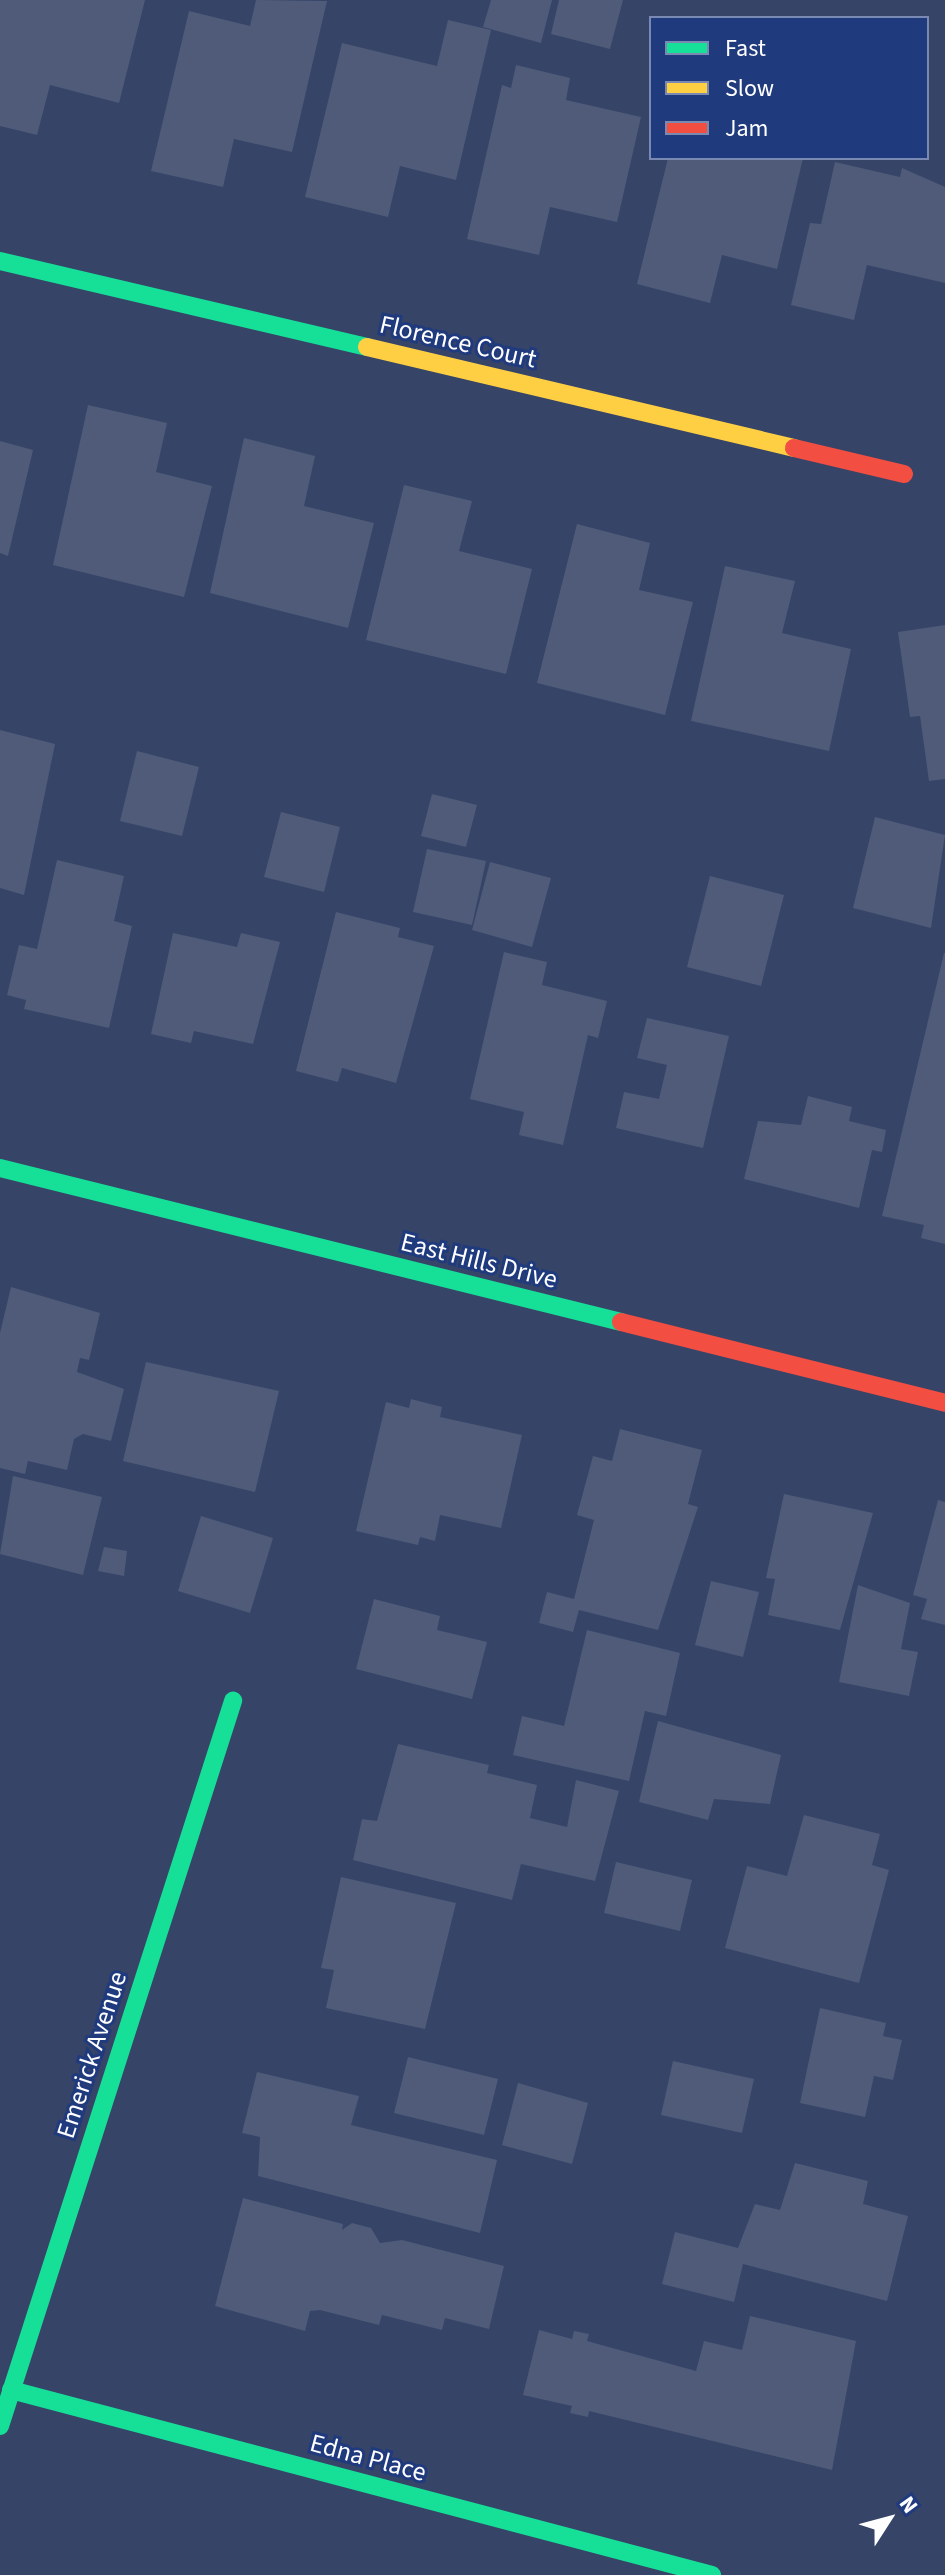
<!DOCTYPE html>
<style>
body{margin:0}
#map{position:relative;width:945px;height:2575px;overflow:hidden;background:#364468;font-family:"Source Sans 3",sans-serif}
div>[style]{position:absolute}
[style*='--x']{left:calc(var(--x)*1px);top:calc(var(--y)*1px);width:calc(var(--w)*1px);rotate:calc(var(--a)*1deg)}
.building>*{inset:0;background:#4f5b78}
.fast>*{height:18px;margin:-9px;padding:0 9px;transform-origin:9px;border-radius:9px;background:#16e098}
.slow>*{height:18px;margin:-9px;padding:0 9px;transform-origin:9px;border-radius:9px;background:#ffcf43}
.jam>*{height:18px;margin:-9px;padding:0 9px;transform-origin:9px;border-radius:9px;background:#f24e42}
span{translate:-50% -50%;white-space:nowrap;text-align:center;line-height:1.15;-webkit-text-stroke:6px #203a7e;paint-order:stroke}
.street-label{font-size:26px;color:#fff}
.legend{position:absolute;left:649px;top:16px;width:280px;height:144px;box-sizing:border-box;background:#203a7e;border:2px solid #7989b2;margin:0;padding:10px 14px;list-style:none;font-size:24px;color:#fff}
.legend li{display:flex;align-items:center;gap:16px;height:40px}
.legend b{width:40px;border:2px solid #7989b2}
.north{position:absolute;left:849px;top:2479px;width:80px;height:80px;-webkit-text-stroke:6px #203a7e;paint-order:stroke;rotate:54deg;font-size:22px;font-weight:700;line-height:32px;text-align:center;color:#fff}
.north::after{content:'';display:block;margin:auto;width:28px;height:36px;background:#fff;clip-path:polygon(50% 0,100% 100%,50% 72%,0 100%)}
</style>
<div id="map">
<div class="building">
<div style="clip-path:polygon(0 0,145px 0,119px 103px,50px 85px,37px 135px,0 126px)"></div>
<div style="clip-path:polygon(256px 0,327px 1px,292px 152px,234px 139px,223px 187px,151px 171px,189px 11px,250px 26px)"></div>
<div style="clip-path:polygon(491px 0,552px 0,541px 43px,483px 27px)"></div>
<div style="clip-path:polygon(559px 0,623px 0,610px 49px,551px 34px)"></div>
<div style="clip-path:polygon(448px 20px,491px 30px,456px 180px,400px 166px,388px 217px,305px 197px,342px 43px,437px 66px)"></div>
<div style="clip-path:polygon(516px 65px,570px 78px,566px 100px,641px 117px,617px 222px,550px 207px,539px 255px,467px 239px,502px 85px,511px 88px)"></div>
<div style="clip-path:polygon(668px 158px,803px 158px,777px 269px,722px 255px,710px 303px,637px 284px)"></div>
<div style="clip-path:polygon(835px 162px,900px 177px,902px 168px,945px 187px,945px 283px,867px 265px,854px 320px,791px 305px,810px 223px,821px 224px)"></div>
<div style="clip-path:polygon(88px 405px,167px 423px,156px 472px,212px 486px,184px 597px,53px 565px)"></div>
<div style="clip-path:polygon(244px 438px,315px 456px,304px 506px,374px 523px,348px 628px,210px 593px)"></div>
<div style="clip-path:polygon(0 441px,33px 450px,8px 556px,0 553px)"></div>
<div style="clip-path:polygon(404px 485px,472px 501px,459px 551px,532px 569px,506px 674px,366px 640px)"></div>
<div style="clip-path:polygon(577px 524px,650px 543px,639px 590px,693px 602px,665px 715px,537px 683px)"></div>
<div style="clip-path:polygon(725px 566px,795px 581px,782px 633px,851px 649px,829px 751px,691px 721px)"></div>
<div style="clip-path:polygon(945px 625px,945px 779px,929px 781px,920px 716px,910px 717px,898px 632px)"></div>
<div style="clip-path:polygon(0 730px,55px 744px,24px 895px,0 888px)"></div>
<div style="clip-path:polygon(137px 751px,199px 767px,182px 836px,120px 821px)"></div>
<div style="clip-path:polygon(432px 794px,477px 805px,466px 847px,421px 836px)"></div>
<div style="clip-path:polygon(281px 812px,340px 827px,324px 892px,264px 877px)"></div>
<div style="clip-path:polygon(875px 817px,945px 835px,931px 928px,853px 908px)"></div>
<div style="clip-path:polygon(427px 849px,486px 861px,472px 925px,413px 912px)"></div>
<div style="clip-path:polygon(57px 860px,124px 876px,114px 921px,132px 926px,109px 1028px,24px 1009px,26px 1000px,7px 995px,19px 945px,37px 949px)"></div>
<div style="clip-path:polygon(490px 862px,551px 878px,532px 947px,472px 930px)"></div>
<div style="clip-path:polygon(710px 876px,784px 895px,761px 986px,687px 967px)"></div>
<div style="clip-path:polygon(336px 912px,400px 928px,398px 937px,434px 946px,396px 1083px,342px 1068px,338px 1082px,296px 1071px)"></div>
<div style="clip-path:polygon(173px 933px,237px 947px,241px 933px,280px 942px,253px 1044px,194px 1031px,191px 1043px,151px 1034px)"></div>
<div style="clip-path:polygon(504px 952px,547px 962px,542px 985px,607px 1001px,598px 1038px,588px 1035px,563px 1145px,519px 1135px,524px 1112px,470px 1099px)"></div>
<div style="clip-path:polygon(944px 953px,945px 953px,945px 1244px,921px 1238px,924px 1225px,882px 1216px)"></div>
<div style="clip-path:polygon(647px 1018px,729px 1036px,703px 1148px,616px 1128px,624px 1092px,659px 1099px,667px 1065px,637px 1058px)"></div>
<div style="clip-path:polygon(808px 1096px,852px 1107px,849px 1121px,886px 1130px,882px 1152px,872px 1150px,859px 1208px,744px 1179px,758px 1121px,801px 1125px)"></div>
<div style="clip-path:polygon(11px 1287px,100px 1313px,89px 1360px,80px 1358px,77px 1372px,124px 1389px,111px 1441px,83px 1434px,74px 1439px,67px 1470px,28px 1461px,25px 1474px,0 1468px,0 1333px)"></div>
<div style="clip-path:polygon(146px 1362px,279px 1391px,255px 1492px,123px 1461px)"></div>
<div style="clip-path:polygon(411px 1399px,442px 1407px,440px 1417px,522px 1435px,501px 1528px,440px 1515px,435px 1541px,420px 1537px,418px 1545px,356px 1531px,386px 1402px,409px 1408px)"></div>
<div style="clip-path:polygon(620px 1429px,702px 1450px,688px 1504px,698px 1507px,658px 1630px,579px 1610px,573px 1632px,539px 1623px,547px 1592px,574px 1599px,594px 1520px,577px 1515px,593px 1456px,612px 1461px)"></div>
<div style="clip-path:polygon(13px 1476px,102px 1497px,83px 1575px,0 1554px)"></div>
<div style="clip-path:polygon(784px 1494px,873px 1513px,840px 1630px,768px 1615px,775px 1579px,766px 1578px)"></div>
<div style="clip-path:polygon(938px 1500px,945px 1502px,945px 1625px,921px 1619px,927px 1599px,913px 1595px)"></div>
<div style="clip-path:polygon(201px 1516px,273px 1538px,250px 1613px,178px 1591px)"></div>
<div style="clip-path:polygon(104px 1547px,127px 1551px,124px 1576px,98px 1571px)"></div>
<div style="clip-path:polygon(711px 1581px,759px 1592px,743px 1657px,695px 1645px)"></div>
<div style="clip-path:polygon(858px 1585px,910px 1603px,901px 1649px,918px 1652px,909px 1696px,839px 1682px)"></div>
<div style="clip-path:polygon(374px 1599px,440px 1616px,437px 1630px,487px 1642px,472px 1699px,356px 1669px)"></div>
<div style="clip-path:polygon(587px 1630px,680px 1653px,666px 1716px,645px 1711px,629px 1781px,513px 1755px,522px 1716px,564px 1726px)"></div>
<div style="clip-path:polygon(658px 1721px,781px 1755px,770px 1804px,714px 1799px,708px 1820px,639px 1802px)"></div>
<div style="clip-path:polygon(398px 1744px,489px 1765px,487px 1773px,537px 1785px,530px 1818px,567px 1827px,576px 1780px,619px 1791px,595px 1881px,521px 1864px,512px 1900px,353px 1860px,362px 1819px,377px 1821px)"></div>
<div style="clip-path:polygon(804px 1815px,880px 1834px,872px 1865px,889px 1870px,859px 1983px,725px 1948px,747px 1866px,787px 1876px)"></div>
<div style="clip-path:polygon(616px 1862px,692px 1880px,680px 1931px,604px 1913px)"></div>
<div style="clip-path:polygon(341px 1877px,456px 1903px,425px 2029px,326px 2008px,334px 1970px,321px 1968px)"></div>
<div style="clip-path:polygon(820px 2008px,886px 2023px,883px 2036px,902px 2040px,893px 2080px,874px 2076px,865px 2117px,800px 2103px)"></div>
<div style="clip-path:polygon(408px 2057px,498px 2079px,484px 2135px,394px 2113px)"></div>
<div style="clip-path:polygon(673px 2061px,754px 2079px,742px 2133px,661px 2115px)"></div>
<div style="clip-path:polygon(257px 2072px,359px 2096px,351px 2125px,497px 2160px,480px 2233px,258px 2176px,260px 2137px,242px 2133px)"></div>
<div style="clip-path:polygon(518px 2083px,588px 2103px,572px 2164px,502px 2145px)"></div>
<div style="clip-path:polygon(795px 2163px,868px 2181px,863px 2204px,908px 2216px,887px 2301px,743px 2264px,734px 2302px,662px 2284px,675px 2232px,738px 2248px,755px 2204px,780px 2210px)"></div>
<div style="clip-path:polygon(243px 2198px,343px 2224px,342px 2230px,352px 2223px,371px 2228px,380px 2243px,402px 2240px,504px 2266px,489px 2329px,445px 2318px,442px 2330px,382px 2315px,379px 2325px,320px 2310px,310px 2311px,305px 2331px,215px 2306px)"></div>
<div style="clip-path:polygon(750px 2316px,856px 2341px,832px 2470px,589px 2411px,588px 2417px,570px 2413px,572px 2406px,523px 2395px,539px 2330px,572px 2339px,574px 2331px,589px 2334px,587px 2341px,696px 2371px,704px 2341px,742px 2350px)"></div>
</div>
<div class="fast">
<div style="--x:0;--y:261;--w:377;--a:13.2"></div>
<div style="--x:0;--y:1168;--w:640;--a:13.93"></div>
<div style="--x:11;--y:2390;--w:725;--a:14.78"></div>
<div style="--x:0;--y:2426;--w:762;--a:-72.18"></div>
</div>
<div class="slow">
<div style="--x:367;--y:347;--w:439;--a:13.3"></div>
</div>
<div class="jam">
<div style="--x:794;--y:448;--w:113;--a:13.3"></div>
<div style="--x:621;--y:1322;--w:334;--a:14"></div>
</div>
<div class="street-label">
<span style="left:458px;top:342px;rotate:13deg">Florence Court</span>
<span style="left:479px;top:1261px;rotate:14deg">East Hills Drive</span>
<span style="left:92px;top:2055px;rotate:-72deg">Emerick Avenue</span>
<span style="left:368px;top:2458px;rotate:15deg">Edna Place</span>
</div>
<ul class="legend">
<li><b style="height:10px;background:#16e098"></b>Fast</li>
<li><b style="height:10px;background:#ffcf43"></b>Slow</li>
<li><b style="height:10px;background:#f24e42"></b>Jam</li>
</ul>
<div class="north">N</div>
</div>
